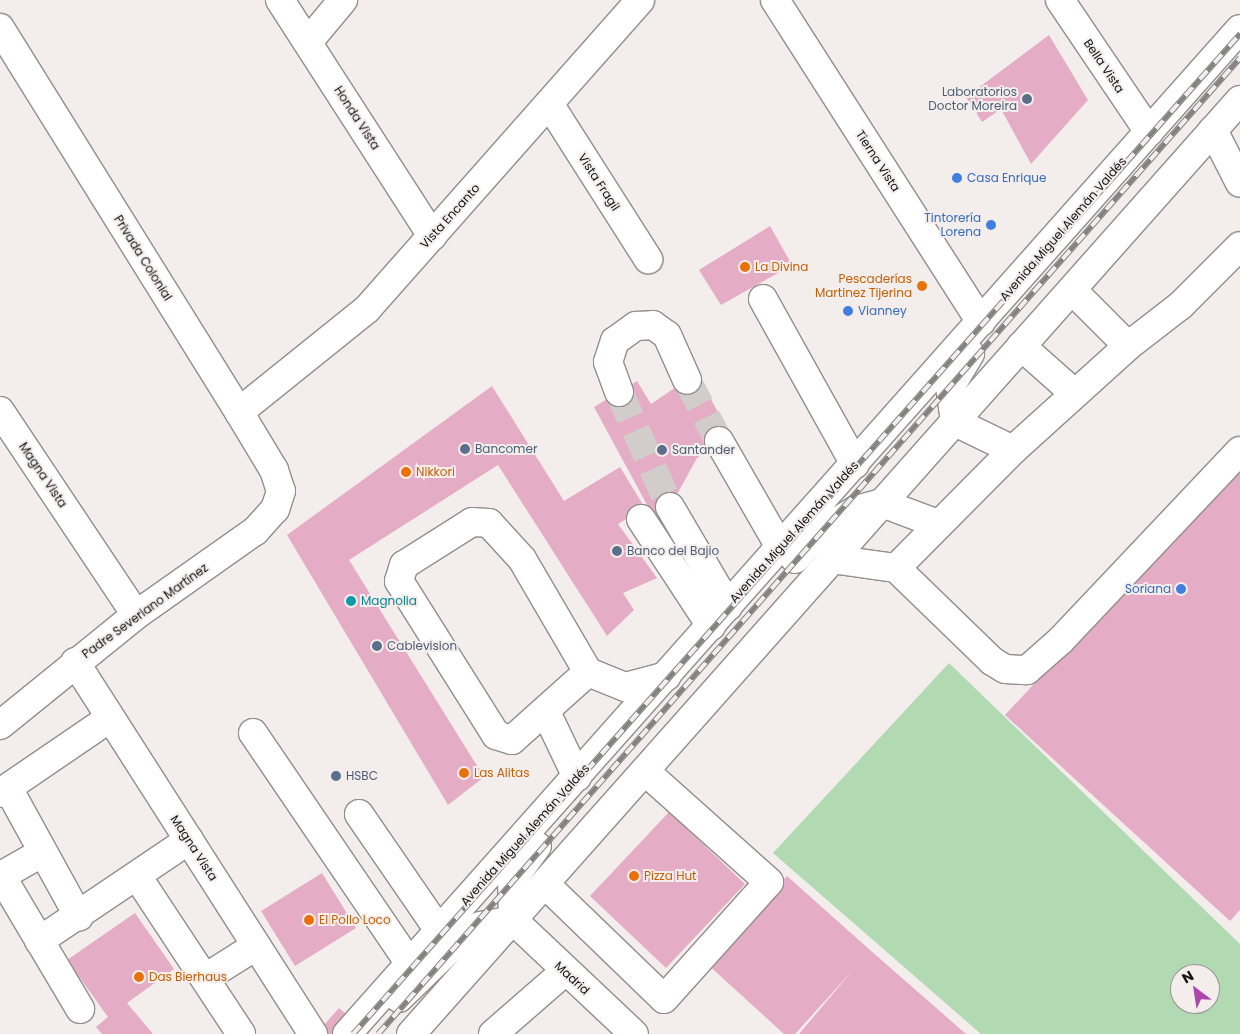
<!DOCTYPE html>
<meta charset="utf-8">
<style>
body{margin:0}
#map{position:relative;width:1240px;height:1034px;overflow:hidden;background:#f3eeec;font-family:Poppins,sans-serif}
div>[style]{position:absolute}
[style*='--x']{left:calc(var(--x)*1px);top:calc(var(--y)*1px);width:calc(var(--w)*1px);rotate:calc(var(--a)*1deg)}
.green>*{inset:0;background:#b1dab3}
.building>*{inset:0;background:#e5acc5}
.minor-tunnel>*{height:28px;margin-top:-14px;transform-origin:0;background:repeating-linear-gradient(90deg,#d2cdcb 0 28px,transparent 0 42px)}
.roads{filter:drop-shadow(1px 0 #928e8c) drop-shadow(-1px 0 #928e8c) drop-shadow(0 1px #928e8c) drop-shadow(0 -1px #928e8c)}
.minor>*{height:28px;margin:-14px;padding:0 14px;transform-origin:14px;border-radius:14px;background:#fff}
.highway>*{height:28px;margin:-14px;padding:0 14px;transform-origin:14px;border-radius:14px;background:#fff}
.rail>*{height:5.5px;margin-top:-2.75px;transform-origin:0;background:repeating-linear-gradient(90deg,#f3eeec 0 11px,#858180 0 22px);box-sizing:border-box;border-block:1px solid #858180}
.dots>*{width:14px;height:14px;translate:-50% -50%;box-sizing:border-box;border:2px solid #f3eeec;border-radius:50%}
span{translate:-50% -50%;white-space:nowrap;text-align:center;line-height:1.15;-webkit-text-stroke:4px #f3eeec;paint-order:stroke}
.street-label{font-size:12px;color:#141211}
.service-label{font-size:12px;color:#4e5e75}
.right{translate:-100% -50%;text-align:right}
.left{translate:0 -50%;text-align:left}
.shop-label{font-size:12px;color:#366cbe}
.food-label{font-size:12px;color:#c56008}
.culture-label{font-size:12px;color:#0d838f}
.north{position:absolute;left:1170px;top:964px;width:50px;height:50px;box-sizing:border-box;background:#f3eeec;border:1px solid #9a9694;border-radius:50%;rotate:329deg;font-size:14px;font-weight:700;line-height:20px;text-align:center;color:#141211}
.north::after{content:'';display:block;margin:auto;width:18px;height:22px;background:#ae47ab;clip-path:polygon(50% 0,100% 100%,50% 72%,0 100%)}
</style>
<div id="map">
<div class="green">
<div style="clip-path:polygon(evenodd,949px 663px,1240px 944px,1240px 1034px,981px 1034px,773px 853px,949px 663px,1180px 974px,1210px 974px,1210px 1004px,1180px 1004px,1180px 974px)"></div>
</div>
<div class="building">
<div style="clip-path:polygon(1049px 35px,1088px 100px,1031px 164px,1001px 109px,982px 122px,966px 97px)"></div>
<div style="clip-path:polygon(770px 226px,792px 265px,721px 305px,699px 270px)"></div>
<div style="clip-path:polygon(697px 373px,729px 433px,697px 458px,659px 527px,594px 407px,637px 381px,651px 404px)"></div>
<div style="clip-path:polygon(492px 386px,564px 501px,620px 467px,645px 508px,618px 524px,657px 578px,623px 593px,634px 610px,607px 636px,498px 465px,349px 560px,484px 777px,448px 805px,287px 535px)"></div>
<div style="clip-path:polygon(1240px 463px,1240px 910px,1230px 921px,1005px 715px)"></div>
<div style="clip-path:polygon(669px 812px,745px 884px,666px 968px,590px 896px)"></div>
<div style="clip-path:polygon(322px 873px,356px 928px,295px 966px,261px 911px)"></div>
<div style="clip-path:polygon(787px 876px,870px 950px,966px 1034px,799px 1034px,853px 970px,795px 1034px,784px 1034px,706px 963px)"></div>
<div style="clip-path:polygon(135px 913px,174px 969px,127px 1003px,153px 1034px,102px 1034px,96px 1027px,108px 1017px,67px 960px)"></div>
<div style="clip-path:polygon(339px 1008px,369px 1034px,316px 1034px)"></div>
</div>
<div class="minor-tunnel">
<div style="--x:687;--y:380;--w:69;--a:62.3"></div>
<div style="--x:619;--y:392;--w:126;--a:66.1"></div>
</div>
<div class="roads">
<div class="minor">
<div style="--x:280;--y:0;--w:281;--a:57.2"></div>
<div style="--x:775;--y:0;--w:382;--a:57.4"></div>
<div style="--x:1060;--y:0;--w:159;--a:56"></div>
<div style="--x:0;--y:28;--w:452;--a:58.1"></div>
<div style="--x:239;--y:412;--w:68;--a:58.9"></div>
<div style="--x:274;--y:470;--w:22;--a:72"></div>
<div style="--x:281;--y:491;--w:19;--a:108"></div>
<div style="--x:275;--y:509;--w:30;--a:132"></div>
<div style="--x:255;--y:531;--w:146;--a:144.8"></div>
<div style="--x:136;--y:615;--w:175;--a:141"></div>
<div style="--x:308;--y:42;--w:55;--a:-50.2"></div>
<div style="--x:550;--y:105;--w:183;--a:57.5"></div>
<div style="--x:1213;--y:130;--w:59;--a:63"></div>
<div style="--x:1072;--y:290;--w:79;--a:45"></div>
<div style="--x:763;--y:299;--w:189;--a:60.9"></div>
<div style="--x:1021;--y:346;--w:72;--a:41.6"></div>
<div style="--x:619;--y:392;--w:32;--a:-110"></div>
<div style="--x:608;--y:362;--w:22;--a:-72"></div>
<div style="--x:615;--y:341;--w:26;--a:-36"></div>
<div style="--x:636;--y:326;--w:17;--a:-3"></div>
<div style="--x:653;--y:325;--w:17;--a:36"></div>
<div style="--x:667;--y:335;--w:49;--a:66"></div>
<div style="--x:0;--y:411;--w:245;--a:56.3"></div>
<div style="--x:239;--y:412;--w:164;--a:-38.8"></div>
<div style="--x:367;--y:309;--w:412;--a:-48.5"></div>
<div style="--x:955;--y:422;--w:64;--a:25.8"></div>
<div style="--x:719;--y:441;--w:122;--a:60.1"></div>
<div style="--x:882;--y:503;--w:60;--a:20.6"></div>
<div style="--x:670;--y:507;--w:115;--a:59.6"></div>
<div style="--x:641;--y:519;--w:128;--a:56.8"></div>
<div style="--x:472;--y:522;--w:17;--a:3"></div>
<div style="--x:489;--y:523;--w:49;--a:47.5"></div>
<div style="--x:522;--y:559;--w:131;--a:59.7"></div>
<div style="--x:588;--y:672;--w:102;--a:138.2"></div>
<div style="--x:512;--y:740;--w:17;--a:-163"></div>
<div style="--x:496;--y:735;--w:182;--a:-122.2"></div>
<div style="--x:399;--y:581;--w:17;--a:-73"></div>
<div style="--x:404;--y:565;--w:80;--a:-32.3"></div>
<div style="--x:831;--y:559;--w:66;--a:7.9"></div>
<div style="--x:896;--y:568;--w:134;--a:44.1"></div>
<div style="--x:992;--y:661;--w:15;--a:32"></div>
<div style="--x:1005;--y:669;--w:22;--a:3"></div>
<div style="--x:1027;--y:670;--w:45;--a:-41.4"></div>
<div style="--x:1061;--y:640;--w:260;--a:-46.6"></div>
<div style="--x:896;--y:568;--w:166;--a:-45.2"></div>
<div style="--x:1013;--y:450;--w:155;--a:-42.1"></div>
<div style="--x:1128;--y:346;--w:67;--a:-37.7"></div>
<div style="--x:1181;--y:305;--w:83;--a:-45"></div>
<div style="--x:75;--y:662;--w:442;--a:57.4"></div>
<div style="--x:588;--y:672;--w:40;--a:22"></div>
<div style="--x:625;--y:687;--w:43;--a:-14.7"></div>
<div style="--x:546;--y:712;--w:72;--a:64.5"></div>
<div style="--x:253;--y:733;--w:279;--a:55.8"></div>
<div style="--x:8;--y:788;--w:147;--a:61.2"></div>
<div style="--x:0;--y:793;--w:133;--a:-34.3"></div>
<div style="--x:359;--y:814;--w:143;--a:55.5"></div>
<div style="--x:0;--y:874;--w:157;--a:59.3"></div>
<div style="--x:1;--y:876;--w:48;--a:-29.7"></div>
<div style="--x:137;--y:876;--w:189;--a:56.6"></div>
<div style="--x:545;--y:884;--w:165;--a:44"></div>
<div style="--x:664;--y:999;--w:157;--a:-48.1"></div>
<div style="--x:769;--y:882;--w:166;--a:-138.2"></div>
<div style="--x:513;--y:920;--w:166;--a:43.3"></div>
<div style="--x:39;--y:941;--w:181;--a:-34"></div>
<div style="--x:205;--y:978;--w:60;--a:-32.1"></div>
<div style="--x:493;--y:1034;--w:94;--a:-41.1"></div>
</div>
<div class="highway">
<div style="--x:955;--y:422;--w:35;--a:-98"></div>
<div style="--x:950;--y:387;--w:39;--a:-59"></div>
<div style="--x:795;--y:559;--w:37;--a:-47"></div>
<div style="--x:820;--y:532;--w:42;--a:-31.4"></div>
<div style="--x:856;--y:510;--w:23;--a:-15"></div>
<div style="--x:399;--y:998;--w:88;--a:-44.1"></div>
<div style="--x:462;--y:937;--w:21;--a:-31"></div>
<div style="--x:480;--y:926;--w:34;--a:-10"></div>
<div style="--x:513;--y:920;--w:40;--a:-91.4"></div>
<div style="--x:512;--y:880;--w:42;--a:-53.7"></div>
<div style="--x:347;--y:1034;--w:1344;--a:-48.38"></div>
<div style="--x:411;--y:1034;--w:1249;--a:-48.41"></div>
</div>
</div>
<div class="rail">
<div style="--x:353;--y:1034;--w:1337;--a:-48.43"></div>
<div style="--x:378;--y:1034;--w:1302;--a:-48.55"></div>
</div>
<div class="dots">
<div style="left:1027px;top:99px;background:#5c6f8a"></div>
<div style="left:957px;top:178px;background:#3f7fe0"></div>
<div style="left:991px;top:225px;background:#3f7fe0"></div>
<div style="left:745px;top:267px;background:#e8710a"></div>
<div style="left:922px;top:286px;background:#e8710a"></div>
<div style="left:848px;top:311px;background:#3f7fe0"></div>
<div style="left:465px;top:449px;background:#5c6f8a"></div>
<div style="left:662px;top:450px;background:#5c6f8a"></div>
<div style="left:406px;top:472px;background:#e8710a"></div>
<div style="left:617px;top:551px;background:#5c6f8a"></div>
<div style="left:1181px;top:589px;background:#3f7fe0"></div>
<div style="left:351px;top:601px;background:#0f9aa8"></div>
<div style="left:377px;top:646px;background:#5c6f8a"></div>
<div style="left:464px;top:773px;background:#e8710a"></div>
<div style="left:336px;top:776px;background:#5c6f8a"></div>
<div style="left:634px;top:876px;background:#e8710a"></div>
<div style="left:309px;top:920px;background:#e8710a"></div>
<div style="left:139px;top:977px;background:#e8710a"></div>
</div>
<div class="street-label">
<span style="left:1104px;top:66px;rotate:56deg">Bella Vista</span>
<span style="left:357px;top:118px;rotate:57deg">Honda Vista</span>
<span style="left:878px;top:161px;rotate:57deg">Tierna Vista</span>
<span style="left:599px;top:182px;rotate:57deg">Vista Fragil</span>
<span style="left:450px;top:216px;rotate:-48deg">Vista Encanto</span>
<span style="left:1063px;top:229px;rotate:-49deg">Avenida Miguel Alemán Valdés</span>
<span style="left:143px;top:258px;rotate:58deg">Privada Colonial</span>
<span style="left:43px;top:475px;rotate:56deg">Magna Vista</span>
<span style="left:794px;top:532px;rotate:-48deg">Avenida Miguel Alemán Valdés</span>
<span style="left:145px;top:611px;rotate:-36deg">Padre Severiano Martínez</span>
<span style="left:525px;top:835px;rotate:-48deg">Avenida Miguel Alemán Valdés</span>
<span style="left:194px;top:848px;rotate:57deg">Magna Vista</span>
<span style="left:572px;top:978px;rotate:43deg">Madrid</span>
</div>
<div class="service-label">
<span class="right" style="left:1017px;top:99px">Laboratorios<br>Doctor Moreira</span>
<span class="left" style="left:475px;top:449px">Bancomer</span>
<span class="left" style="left:672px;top:450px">Santander</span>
<span class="left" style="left:627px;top:551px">Banco del Bajio</span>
<span class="left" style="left:387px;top:646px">Cablevision</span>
<span class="left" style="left:346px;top:776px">HSBC</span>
</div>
<div class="shop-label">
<span class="left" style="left:967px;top:178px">Casa Enrique</span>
<span class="right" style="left:981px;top:225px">Tintorería<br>Lorena</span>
<span class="left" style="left:858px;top:311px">Vianney</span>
<span class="right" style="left:1171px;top:589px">Soriana</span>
</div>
<div class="food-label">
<span class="left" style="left:755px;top:267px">La Divina</span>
<span class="right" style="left:912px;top:286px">Pescaderías<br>Martinez Tijerina</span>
<span class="left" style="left:416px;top:472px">Nikkori</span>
<span class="left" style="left:474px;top:773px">Las Alitas</span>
<span class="left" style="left:644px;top:876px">Pizza Hut</span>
<span class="left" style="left:319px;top:920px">El Pollo Loco</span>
<span class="left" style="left:149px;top:977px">Das Bierhaus</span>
</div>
<div class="culture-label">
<span class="left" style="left:361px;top:601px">Magnolia</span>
</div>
<div class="north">N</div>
</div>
